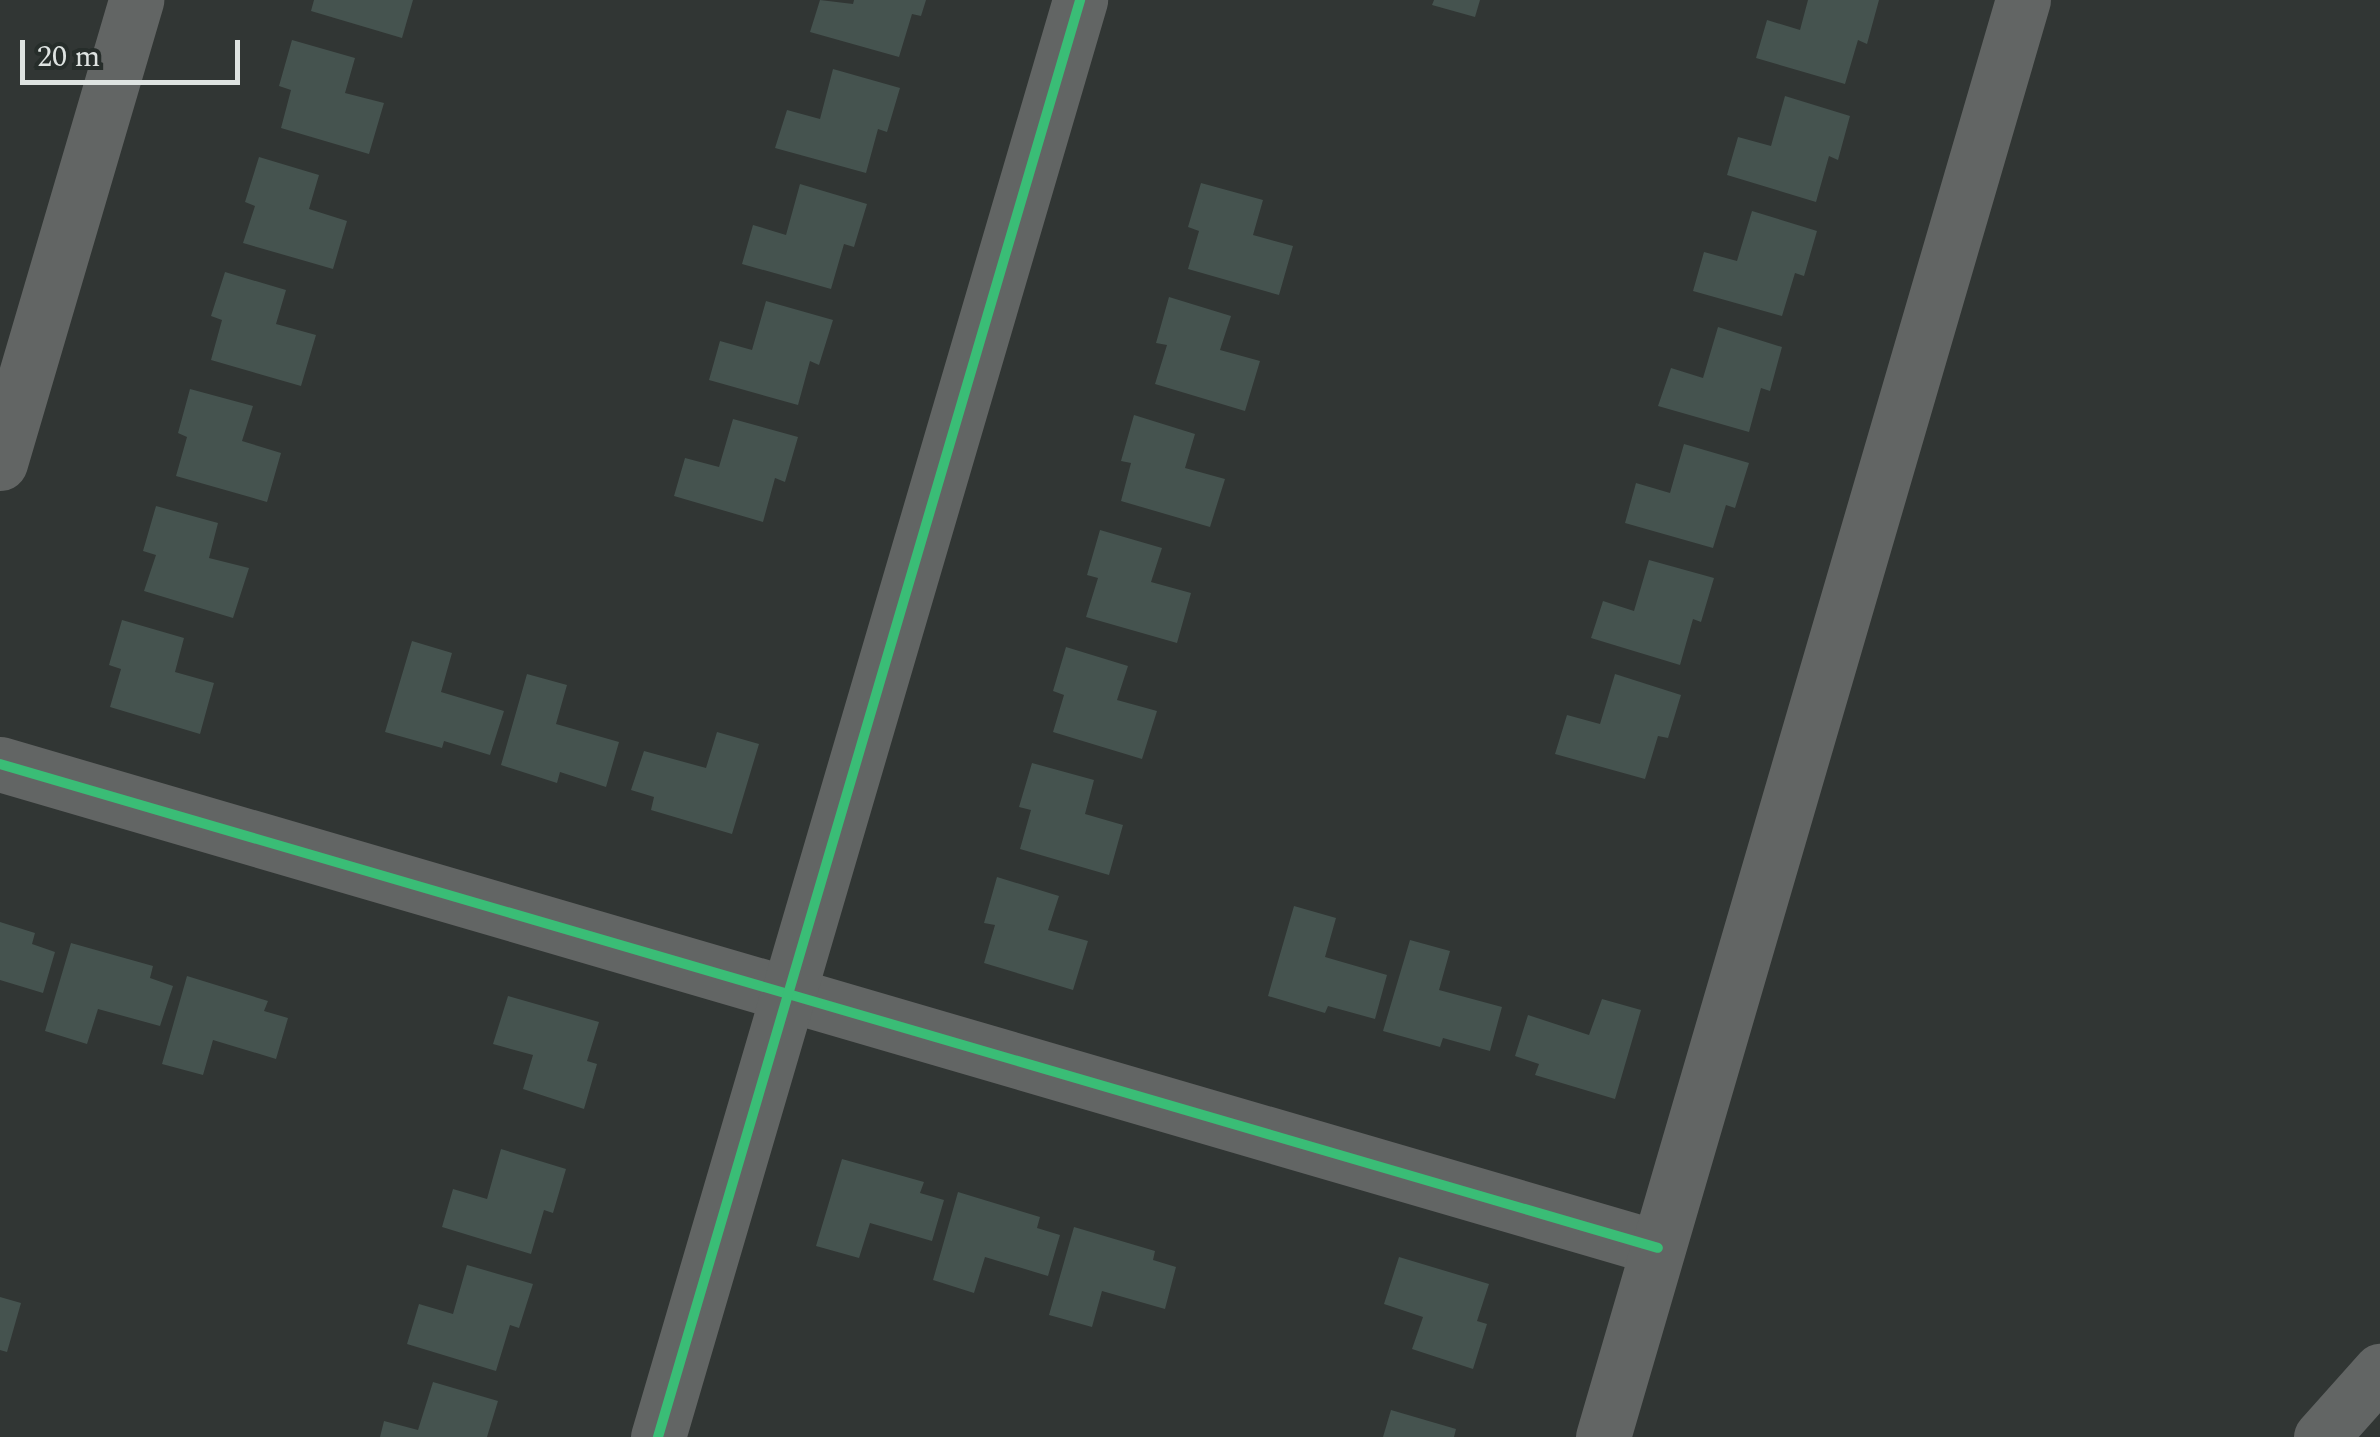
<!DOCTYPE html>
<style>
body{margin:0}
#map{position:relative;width:2380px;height:1437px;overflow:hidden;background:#313634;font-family:Spectral,serif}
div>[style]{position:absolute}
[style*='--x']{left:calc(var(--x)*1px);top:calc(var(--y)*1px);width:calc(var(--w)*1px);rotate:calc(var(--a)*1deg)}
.building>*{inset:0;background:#45534f}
.street>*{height:55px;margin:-27.5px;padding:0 27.5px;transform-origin:27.5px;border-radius:27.5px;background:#626564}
.cycleway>*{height:10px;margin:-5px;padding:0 5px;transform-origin:5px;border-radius:5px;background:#3abd76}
span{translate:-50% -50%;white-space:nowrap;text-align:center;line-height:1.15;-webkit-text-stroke:8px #262d2a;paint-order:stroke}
.scale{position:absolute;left:20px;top:40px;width:220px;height:45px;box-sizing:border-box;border:5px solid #dee3e1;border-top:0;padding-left:12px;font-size:30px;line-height:35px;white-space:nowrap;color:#dee3e1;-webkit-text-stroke:8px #262d2a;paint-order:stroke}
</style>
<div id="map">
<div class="building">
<div style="clip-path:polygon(314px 0,413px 0,402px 38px,311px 11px)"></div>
<div style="clip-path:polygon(820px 0,853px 4px,854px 0,926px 0,921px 16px,912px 14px,899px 57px,810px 32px)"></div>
<div style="clip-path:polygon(1434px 0,1480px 0,1475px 17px,1432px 5px)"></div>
<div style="clip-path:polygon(1808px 0,1879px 0,1867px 44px,1858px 40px,1845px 84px,1756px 58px,1767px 20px,1800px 30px)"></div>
<div style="clip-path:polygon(292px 40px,355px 58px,345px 93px,384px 103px,369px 154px,281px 128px,291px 90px,279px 86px)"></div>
<div style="clip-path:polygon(833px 69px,900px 88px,887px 132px,878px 129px,866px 173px,775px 148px,787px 110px,820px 119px)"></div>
<div style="clip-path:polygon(1785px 96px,1850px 116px,1838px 160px,1829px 156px,1816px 202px,1727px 175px,1738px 137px,1771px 146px)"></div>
<div style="clip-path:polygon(259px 157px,319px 175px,309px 209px,347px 221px,333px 269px,243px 243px,255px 206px,245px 202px)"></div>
<div style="clip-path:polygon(1201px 183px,1263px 200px,1253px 235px,1293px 246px,1279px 295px,1188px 269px,1199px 231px,1188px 227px)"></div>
<div style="clip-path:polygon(800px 184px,867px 204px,854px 247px,844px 244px,831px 289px,742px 264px,753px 225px,786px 235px)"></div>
<div style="clip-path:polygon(1752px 211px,1817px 231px,1804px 276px,1795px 273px,1782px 316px,1693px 291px,1704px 252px,1737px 261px)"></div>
<div style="clip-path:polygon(225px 272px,286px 290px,276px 324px,316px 335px,301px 386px,211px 360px,222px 320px,211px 316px)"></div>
<div style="clip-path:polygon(1169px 297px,1231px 316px,1220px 350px,1260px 361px,1245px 411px,1155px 384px,1167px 345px,1156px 343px)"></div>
<div style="clip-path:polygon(766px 301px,833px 320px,819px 365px,810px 361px,798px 405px,709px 380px,720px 341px,752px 350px)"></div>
<div style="clip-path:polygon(1718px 327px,1782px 347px,1770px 391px,1761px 388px,1749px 432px,1658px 406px,1671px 368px,1703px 378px)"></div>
<div style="clip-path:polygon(190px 389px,253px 406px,242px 441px,281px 453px,267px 502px,176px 476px,187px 437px,178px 433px)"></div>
<div style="clip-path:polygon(1134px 415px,1195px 434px,1185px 468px,1225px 479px,1210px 527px,1121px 501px,1131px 463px,1121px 461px)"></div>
<div style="clip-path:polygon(733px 419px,798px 437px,785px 482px,775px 478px,763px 522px,674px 496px,685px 458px,719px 467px)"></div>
<div style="clip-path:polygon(1684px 444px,1749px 463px,1735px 508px,1726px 505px,1713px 548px,1625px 523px,1636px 483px,1670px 493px)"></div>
<div style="clip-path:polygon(156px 506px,218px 523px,209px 558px,249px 568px,233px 618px,144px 591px,156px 555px,143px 551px)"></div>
<div style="clip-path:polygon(1100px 530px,1162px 548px,1151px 582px,1191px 593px,1177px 643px,1086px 617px,1098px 578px,1087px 575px)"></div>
<div style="clip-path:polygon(1649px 560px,1714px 578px,1701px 622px,1693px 619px,1680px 665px,1591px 638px,1603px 601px,1634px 611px)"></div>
<div style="clip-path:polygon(122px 620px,184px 638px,175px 672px,214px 683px,200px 734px,110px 707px,121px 669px,109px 665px)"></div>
<div style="clip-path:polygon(412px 641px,452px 653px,441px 692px,504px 711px,490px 755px,444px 741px,442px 748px,385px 732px)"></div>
<div style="clip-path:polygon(1066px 647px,1128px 666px,1117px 700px,1157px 711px,1142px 759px,1053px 732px,1064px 695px,1053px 691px)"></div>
<div style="clip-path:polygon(527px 674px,567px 685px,556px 724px,619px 742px,606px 787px,560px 772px,557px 783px,501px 765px)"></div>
<div style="clip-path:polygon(1615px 674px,1681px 695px,1668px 738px,1658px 736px,1645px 779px,1555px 754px,1567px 715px,1600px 724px)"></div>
<div style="clip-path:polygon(717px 732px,759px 744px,732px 834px,651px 810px,654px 797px,631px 790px,644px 751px,706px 768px)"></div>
<div style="clip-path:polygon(1032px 763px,1094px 780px,1085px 814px,1123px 825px,1109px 875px,1020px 849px,1031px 810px,1019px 807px)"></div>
<div style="clip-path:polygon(997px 877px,1059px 896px,1048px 930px,1088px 941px,1073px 990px,984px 963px,995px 925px,984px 923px)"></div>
<div style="clip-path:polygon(1294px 906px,1336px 918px,1325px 957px,1387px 975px,1375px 1019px,1328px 1006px,1325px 1013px,1268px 996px)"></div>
<div style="clip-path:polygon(0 922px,35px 933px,32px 944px,55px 952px,43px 993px,0 980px)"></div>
<div style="clip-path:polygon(1410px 940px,1450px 951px,1439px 990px,1502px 1007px,1490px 1051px,1443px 1038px,1440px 1047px,1383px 1031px)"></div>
<div style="clip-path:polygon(71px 943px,153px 966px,150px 978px,173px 986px,160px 1026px,98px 1009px,87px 1044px,45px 1031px)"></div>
<div style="clip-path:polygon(187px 976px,268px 1001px,264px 1011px,288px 1018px,276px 1059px,213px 1040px,203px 1075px,162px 1064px)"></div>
<div style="clip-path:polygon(508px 996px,599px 1022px,587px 1061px,597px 1064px,584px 1109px,523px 1089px,533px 1055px,493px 1044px)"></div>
<div style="clip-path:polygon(1602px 999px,1641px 1010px,1615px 1099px,1535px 1075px,1539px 1064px,1515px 1056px,1528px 1015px,1589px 1035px)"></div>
<div style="clip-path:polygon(501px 1149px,566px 1169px,553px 1213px,544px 1210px,531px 1254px,442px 1227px,453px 1189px,487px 1199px)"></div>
<div style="clip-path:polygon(842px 1159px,924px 1182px,920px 1193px,944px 1200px,932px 1241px,870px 1223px,859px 1258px,816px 1246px)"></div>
<div style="clip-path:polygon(958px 1192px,1040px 1217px,1037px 1228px,1060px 1235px,1048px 1276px,985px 1257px,974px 1293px,933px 1280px)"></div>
<div style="clip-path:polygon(1074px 1227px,1155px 1251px,1153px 1260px,1176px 1267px,1165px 1309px,1102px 1291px,1092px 1327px,1049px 1315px)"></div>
<div style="clip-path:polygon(1399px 1257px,1489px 1284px,1477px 1321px,1487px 1324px,1473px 1369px,1412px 1349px,1423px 1317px,1384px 1304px)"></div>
<div style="clip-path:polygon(467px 1265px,533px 1284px,519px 1328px,510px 1325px,496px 1371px,407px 1344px,419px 1304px,453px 1314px)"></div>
<div style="clip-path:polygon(0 1297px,21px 1303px,7px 1352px,0 1350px)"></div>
<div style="clip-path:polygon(433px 1382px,498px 1401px,487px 1437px,380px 1437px,384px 1421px,418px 1430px)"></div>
<div style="clip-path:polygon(1391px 1410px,1456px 1429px,1454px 1437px,1383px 1437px)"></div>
</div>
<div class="street">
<div style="--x:0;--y:463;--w:483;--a:-73.6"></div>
<div style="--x:0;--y:764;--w:1727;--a:16.27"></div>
<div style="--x:658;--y:1437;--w:1498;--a:-73.63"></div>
<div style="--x:1603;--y:1437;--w:1497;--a:-73.71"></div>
<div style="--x:2321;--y:1437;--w:89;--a:-48.2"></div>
</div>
<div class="cycleway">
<div style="--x:0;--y:764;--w:1727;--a:16.27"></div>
<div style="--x:658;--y:1437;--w:1498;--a:-73.63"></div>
</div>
<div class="scale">20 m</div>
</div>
